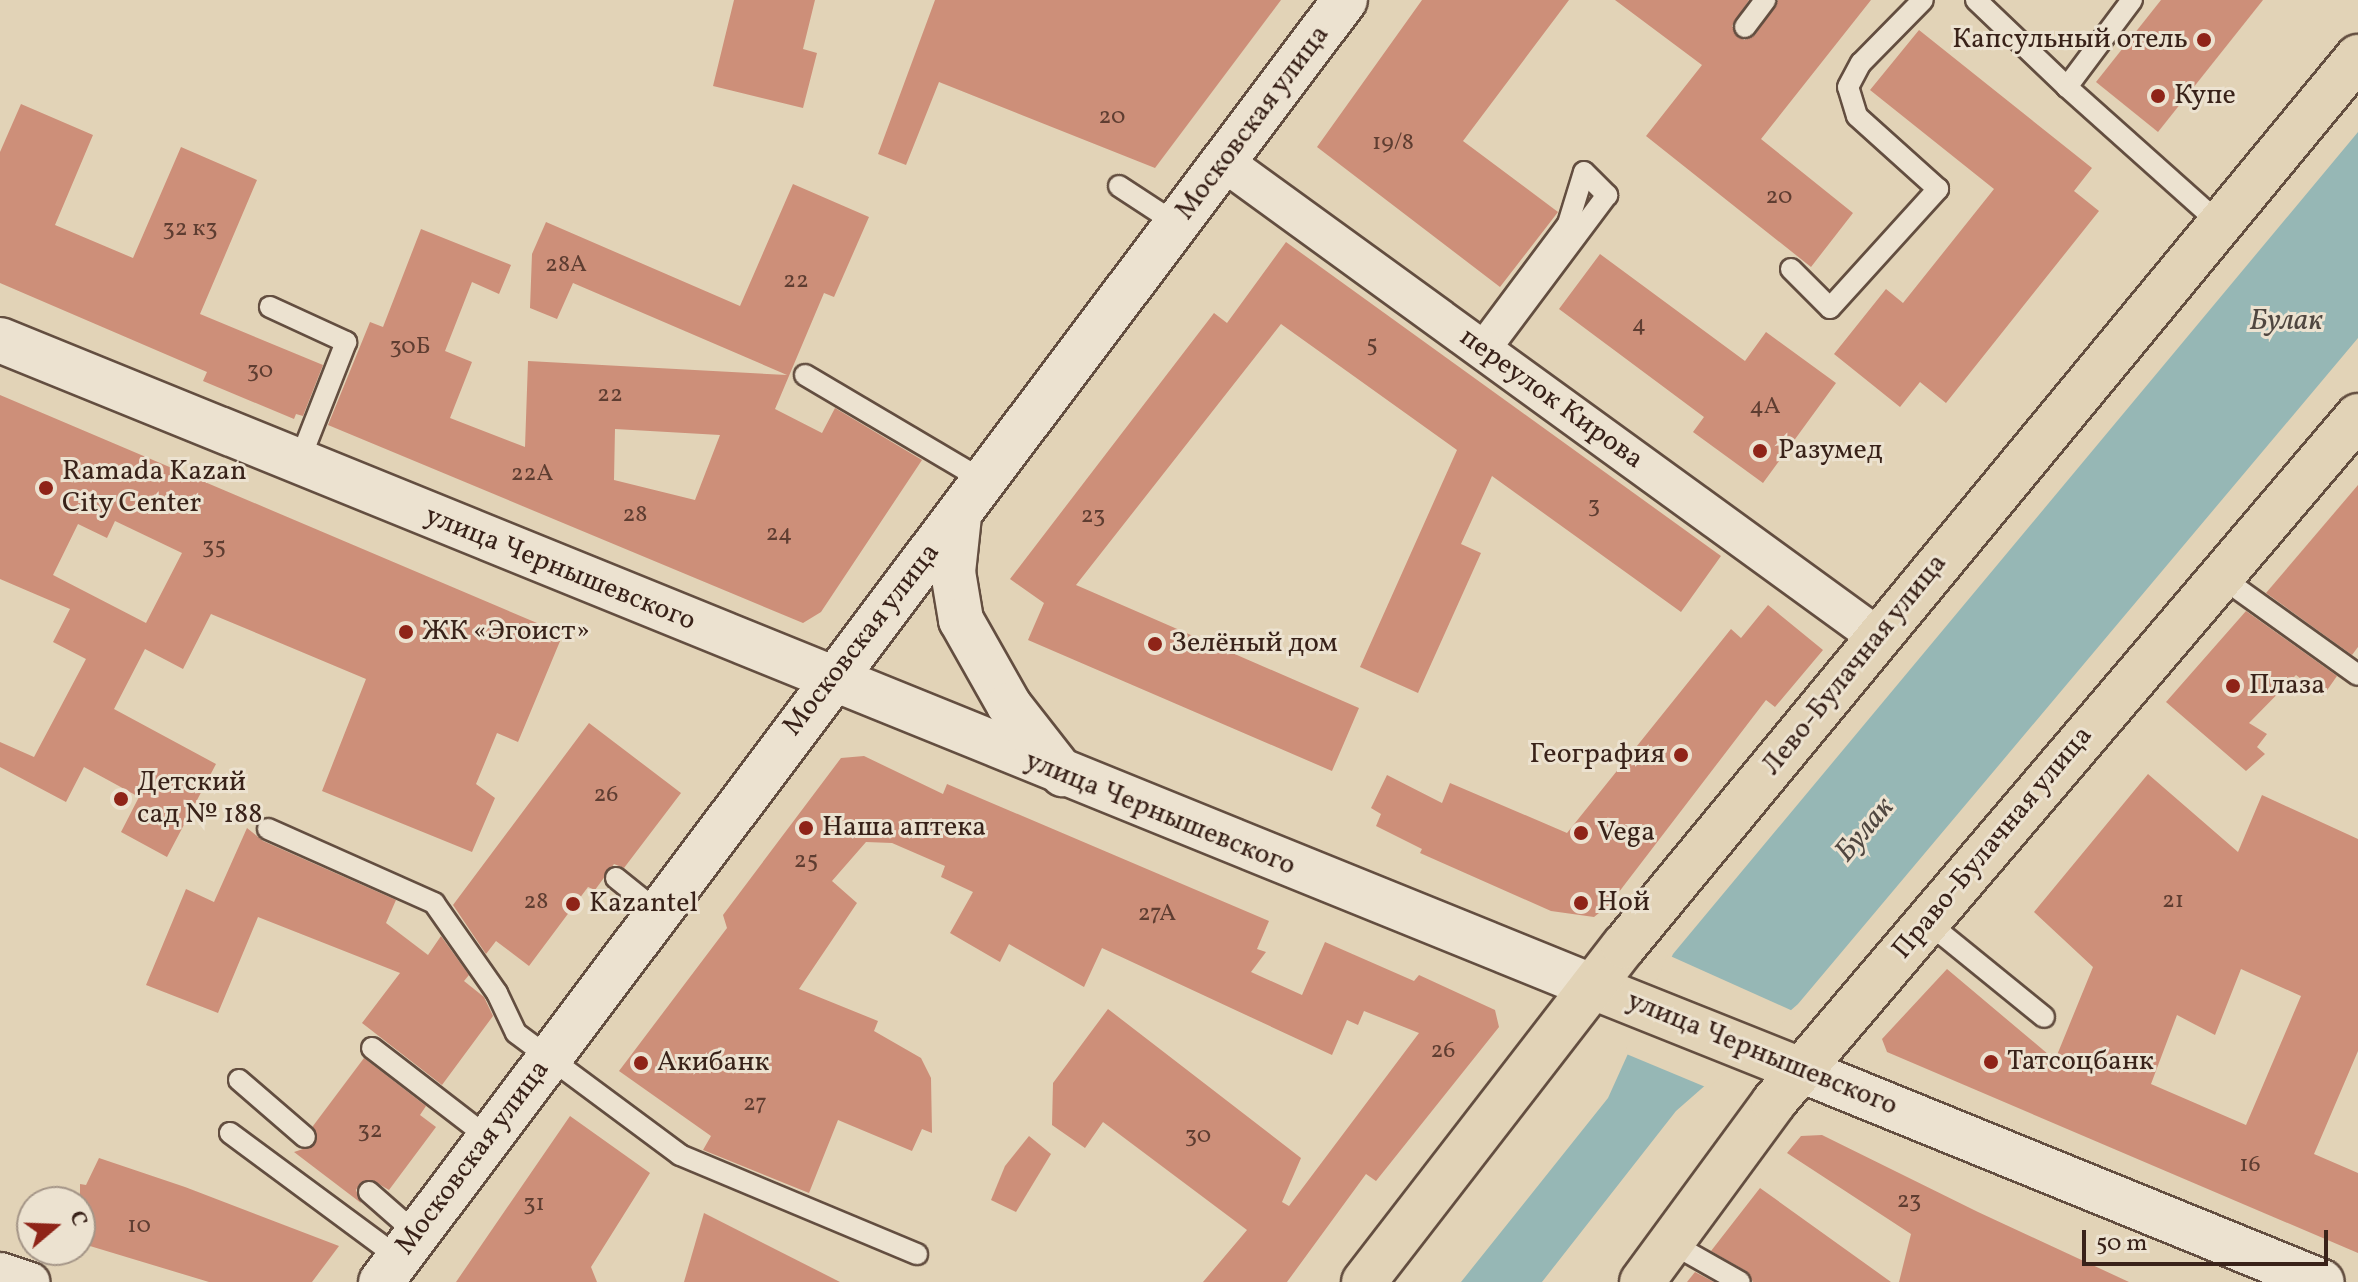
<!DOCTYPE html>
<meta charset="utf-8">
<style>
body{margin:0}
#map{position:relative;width:2358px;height:1282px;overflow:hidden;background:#e2d3b7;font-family:Vollkorn,serif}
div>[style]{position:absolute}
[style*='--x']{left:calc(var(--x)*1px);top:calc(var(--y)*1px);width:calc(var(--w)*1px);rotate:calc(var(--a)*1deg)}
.water>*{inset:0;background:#96b7b5}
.pier>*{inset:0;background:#e2d3b7}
.building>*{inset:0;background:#cd8f79}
.roads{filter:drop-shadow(2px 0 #634e40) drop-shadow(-2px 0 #634e40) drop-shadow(0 2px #634e40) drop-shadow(0 -2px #634e40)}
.lane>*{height:20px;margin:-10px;padding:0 10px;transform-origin:10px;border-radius:10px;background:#ece2d0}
.street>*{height:38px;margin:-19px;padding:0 19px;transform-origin:19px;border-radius:19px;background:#ece2d0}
.secondary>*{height:44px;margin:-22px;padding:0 22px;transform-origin:22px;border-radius:22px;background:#ece2d0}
.primary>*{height:44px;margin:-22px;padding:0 22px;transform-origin:22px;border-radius:22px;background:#e2d3b7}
.dots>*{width:22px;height:22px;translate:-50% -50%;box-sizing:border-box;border:4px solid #ece2d0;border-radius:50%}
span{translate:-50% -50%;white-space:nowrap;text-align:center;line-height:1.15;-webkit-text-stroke:6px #ece2d0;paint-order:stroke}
.number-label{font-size:24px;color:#5e3d31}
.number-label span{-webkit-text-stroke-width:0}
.poi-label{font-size:28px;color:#392219}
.right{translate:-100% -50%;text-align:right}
.left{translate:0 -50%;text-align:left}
.street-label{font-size:28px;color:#392219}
.water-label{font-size:30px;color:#504740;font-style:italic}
.north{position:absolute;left:16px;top:1186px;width:80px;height:80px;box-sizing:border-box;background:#ece2d0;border:2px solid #a49587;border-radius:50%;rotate:71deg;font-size:22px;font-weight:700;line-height:32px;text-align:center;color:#392219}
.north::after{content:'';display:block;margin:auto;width:28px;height:36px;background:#8f2418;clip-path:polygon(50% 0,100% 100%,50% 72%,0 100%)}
.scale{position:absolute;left:2082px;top:1230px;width:246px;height:36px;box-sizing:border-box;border:4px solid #392219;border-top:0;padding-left:10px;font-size:24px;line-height:28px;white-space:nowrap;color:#392219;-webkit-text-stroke:6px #ece2d0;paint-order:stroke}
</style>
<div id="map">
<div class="water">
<div style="clip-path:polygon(2358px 132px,2358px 338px,1798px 1004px,1676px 1111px,1542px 1282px,1461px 1282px,1608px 1098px,1673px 954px)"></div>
</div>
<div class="pier">
<div style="clip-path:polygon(1668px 955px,1795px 1012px,1708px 1088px,1624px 1053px)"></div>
</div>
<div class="building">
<div style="clip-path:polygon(734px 0,815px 0,803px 49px,817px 53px,803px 108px,713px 86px)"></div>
<div style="clip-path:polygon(935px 0,1281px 0,1155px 168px,939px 82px,906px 165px,878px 154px)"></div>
<div style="clip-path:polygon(1422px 0,1569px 0,1463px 141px,1558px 212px,1500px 287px,1317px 147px)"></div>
<div style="clip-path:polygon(1615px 0,1749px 0,1732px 26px,1744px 40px,1755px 35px,1778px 0,1871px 0,1761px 139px,1853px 213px,1811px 267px,1646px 136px,1702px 65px)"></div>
<div style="clip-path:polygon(2161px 0,2263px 0,2158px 132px,2096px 82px)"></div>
<div style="clip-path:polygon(1919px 30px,2092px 168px,2074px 191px,2099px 211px,1946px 403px,1920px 382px,1900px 407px,1834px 354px,1886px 289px,1903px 303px,1994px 189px,1870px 90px)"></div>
<div style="clip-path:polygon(21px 104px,93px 135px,55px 225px,133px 258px,181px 147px,257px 180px,200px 314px,323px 365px,303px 416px,296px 414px,294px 419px,203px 381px,207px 372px,0 283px,0 152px)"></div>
<div style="clip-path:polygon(evenodd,793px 184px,869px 217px,834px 297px,824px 293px,775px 409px,822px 433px,835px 408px,922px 460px,821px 612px,803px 623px,328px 425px,370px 322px,383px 327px,421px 229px,511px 265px,499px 294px,472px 282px,445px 351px,472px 362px,450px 418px,525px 447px,528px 361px,787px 375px,573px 283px,557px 319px,530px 308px,532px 254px,546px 222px,740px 306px,793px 184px,615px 429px,720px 435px,695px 500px,614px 480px,615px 429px)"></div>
<div style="clip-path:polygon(1286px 242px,1721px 556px,1681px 612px,1492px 476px,1461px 544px,1481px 553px,1418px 693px,1360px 667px,1457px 450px,1281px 324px,1076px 585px,1359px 708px,1332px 771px,1028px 640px,1044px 603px,1010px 579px,1214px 313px,1227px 323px)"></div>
<div style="clip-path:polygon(1600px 254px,1745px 361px,1766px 332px,1836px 383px,1763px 483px,1693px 432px,1704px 417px,1559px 309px)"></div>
<div style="clip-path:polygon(evenodd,0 395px,563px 634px,518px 742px,497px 733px,476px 784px,495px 798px,472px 852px,322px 791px,366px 679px,211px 614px,183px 669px,145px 649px,114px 709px,216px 764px,167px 857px,121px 832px,139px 797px,84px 767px,66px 802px,0 767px,0 742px,34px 757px,86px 659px,53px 642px,70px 609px,0 579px,0 395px,115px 521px,182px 553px,146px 623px,53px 575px,78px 524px,107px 538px,115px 521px)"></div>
<div style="clip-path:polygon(2358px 485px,2358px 647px,2352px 655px,2266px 593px)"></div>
<div style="clip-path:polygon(1768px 605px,1823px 650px,1775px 707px,1766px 700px,1609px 905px,1594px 917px,1551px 911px,1420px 853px,1422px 849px,1376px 826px,1381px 814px,1371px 808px,1387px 775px,1442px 803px,1450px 783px,1567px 833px,1731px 629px,1741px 638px)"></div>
<div style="clip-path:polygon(2246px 611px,2337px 676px,2323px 696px,2296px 675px,2249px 723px,2267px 734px,2257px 747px,2265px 754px,2246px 771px,2166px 702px)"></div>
<div style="clip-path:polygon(589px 723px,681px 793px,624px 868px,614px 864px,595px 890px,588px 887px,529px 966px,496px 941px,486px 954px,453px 905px)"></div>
<div style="clip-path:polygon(864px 756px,943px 794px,947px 784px,1269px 921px,1257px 949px,1266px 952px,1251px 972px,1302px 995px,1325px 942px,1414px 981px,1419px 975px,1495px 1010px,1499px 1027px,1376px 1181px,1366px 1174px,1287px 1282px,1203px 1282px,1247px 1230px,1103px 1122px,1085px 1148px,1052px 1125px,1053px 1083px,1108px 1009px,1301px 1158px,1282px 1202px,1289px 1206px,1419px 1033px,1364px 1011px,1358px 1025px,1347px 1020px,1332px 1055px,1102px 948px,1084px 987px,1009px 944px,1000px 962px,950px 933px,973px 892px,941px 877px,945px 866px,892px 843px,866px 842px,832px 881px,857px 903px,799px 989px,878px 1021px,874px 1031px,921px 1058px,931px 1078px,932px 1133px,922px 1129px,912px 1151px,838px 1120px,809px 1193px,703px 1150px,711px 1136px,619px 1071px,727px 928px,723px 915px,841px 758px)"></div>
<div style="clip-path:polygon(evenodd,2148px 774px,2238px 852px,2262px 795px,2358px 839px,2358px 1051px,2314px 1154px,2358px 1173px,2358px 1253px,1887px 1052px,1882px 1039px,1947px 969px,2055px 1060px,2093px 967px,2034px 912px,2148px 774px,2241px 969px,2301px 996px,2246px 1125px,2151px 1084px,2177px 1015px,2215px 1035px,2241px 969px)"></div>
<div style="clip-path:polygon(247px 828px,263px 841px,396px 900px,386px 923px,428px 955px,441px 936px,469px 975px,464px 981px,484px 997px,493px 1016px,442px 1085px,362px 1023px,400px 973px,258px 917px,218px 1013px,146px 985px,186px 889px,214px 902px)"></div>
<div style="clip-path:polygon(364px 1058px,426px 1106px,420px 1115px,436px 1127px,389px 1190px,372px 1180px,360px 1183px,356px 1190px,361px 1203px,294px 1152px,315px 1145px,313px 1126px)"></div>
<div style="clip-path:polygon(570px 1116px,650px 1173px,591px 1267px,597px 1282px,456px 1282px)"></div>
<div style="clip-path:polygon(1822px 1135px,1978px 1212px,2129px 1282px,1899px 1282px,1911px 1234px,1787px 1153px,1801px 1136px)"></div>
<div style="clip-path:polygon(1029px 1136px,1051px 1154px,1016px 1212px,991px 1200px,1005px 1166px)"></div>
<div style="clip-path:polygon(99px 1158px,185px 1187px,339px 1246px,312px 1282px,209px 1282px,80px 1243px,80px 1184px,86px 1185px)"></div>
<div style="clip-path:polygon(1760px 1188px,1891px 1282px,1753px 1282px,1746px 1271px,1711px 1251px)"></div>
<div style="clip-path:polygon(704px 1213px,840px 1282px,684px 1282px)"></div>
<div style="clip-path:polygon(1695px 1272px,1714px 1282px,1687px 1282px)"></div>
</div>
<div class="roads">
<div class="lane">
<div style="--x:1976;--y:0;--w:126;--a:43.7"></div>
<div style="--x:2132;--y:0;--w:109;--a:126.8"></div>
<div style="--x:2067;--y:87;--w:205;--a:41.8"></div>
<div style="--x:1745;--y:27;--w:34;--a:-53"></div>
<div style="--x:1119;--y:186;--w:69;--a:33.2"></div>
<div style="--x:1791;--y:269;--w:55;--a:45"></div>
<div style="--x:1830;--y:308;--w:161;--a:-47.8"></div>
<div style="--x:1938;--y:189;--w:109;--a:-138"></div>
<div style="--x:1857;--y:116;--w:30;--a:-107"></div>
<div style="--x:1848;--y:87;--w:27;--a:-62"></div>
<div style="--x:1861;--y:63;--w:88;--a:-45.5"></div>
<div style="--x:270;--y:307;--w:84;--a:24.7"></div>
<div style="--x:346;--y:342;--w:129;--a:111.4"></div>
<div style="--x:1477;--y:346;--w:152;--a:-53.3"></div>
<div style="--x:1568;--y:224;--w:54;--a:-72.9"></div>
<div style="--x:1584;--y:172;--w:33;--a:45"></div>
<div style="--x:1607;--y:195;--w:199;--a:126.8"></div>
<div style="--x:805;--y:375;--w:208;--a:30.6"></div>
<div style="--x:2221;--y:577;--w:168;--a:35.6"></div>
<div style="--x:268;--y:829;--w:182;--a:24"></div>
<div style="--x:434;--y:903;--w:110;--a:55"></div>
<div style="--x:497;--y:993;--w:44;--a:64.6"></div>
<div style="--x:516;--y:1033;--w:204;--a:36.6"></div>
<div style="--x:680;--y:1155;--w:257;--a:22.7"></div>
<div style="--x:616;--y:878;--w:53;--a:38.8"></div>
<div style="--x:1926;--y:921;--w:152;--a:39.1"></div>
<div style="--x:372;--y:1048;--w:148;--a:37.6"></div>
<div style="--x:239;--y:1080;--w:87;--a:40.8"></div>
<div style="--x:230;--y:1133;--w:210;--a:36.5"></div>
<div style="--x:369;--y:1192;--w:64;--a:41.2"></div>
<div style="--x:1671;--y:1243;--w:79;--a:29.5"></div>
</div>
<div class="street">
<div style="--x:1224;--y:162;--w:808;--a:35.99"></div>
<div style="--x:0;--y:1272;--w:32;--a:18"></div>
</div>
<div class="secondary">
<div style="--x:0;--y:340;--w:1719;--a:22.1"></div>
<div style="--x:959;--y:516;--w:56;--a:96.1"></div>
<div style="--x:953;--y:572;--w:49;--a:80.5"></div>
<div style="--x:961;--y:620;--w:98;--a:60.5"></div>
<div style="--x:1009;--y:705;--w:88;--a:52"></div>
<div style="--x:1801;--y:1070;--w:562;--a:22.14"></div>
<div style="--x:381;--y:1282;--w:1604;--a:-53.06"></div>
</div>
<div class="primary">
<div style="--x:1593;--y:987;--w:224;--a:21.8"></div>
<div style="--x:1364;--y:1282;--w:425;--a:-52.3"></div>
<div style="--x:1624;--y:946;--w:1153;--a:-50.46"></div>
<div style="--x:1642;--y:1282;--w:223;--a:-53.7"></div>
<div style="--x:1774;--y:1102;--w:901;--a:-49.59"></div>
</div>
</div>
<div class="dots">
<div style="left:2204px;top:40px;background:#8f2418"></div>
<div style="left:2158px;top:96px;background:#8f2418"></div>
<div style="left:1760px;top:451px;background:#8f2418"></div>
<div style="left:46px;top:488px;background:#8f2418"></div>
<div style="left:406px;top:632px;background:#8f2418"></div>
<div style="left:1155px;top:644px;background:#8f2418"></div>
<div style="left:2233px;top:686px;background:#8f2418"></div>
<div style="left:1681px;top:755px;background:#8f2418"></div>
<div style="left:121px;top:799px;background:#8f2418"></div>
<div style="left:806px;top:828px;background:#8f2418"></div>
<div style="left:1581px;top:833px;background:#8f2418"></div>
<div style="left:1581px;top:903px;background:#8f2418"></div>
<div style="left:573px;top:904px;background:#8f2418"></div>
<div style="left:1991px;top:1062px;background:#8f2418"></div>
<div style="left:641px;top:1063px;background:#8f2418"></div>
</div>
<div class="number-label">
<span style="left:1112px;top:118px">20</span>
<span style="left:1393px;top:144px">19/8</span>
<span style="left:1779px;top:198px">20</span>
<span style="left:190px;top:230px">32 к3</span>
<span style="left:566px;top:266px">28А</span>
<span style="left:796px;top:282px">22</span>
<span style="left:1639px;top:326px">4</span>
<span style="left:1372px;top:346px">5</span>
<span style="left:410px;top:348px">30Б</span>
<span style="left:260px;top:372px">30</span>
<span style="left:610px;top:396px">22</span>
<span style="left:1765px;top:408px">4А</span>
<span style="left:532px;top:475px">22А</span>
<span style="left:1594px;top:507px">3</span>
<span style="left:635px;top:516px">28</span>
<span style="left:1093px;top:517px">23</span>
<span style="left:779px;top:535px">24</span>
<span style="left:214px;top:548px">35</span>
<span style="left:606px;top:796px">26</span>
<span style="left:806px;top:862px">25</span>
<span style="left:2173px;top:902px">21</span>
<span style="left:536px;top:903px">28</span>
<span style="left:1157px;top:915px">27А</span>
<span style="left:1443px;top:1052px">26</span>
<span style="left:755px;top:1105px">27</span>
<span style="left:370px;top:1132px">32</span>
<span style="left:1198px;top:1137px">30</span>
<span style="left:2250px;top:1166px">16</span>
<span style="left:1909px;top:1202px">23</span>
<span style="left:534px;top:1205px">31</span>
<span style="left:139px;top:1227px">10</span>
</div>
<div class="poi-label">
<span class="right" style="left:2188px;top:40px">Капсульный отель</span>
<span class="left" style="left:2174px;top:96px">Купе</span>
<span class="left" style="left:1778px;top:451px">Разумед</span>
<span class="left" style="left:62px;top:488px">Ramada Kazan<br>City Center</span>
<span class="left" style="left:422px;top:632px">ЖК «Эгоист»</span>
<span class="left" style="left:1171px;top:644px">Зелёный дом</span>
<span class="left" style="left:2249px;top:686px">Плаза</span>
<span class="right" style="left:1665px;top:755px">География</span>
<span class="left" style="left:137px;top:799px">Детский<br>сад № 188</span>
<span class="left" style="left:822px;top:828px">Наша аптека</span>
<span class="left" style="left:1597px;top:833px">Vega</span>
<span class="left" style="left:1597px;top:903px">Ной</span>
<span class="left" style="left:589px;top:904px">Kazantel</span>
<span class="left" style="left:2007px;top:1062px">Татсоцбанк</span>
<span class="left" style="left:657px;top:1063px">Акибанк</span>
</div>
<div class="street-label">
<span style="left:1253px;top:123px;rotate:-53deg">Московская улица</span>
<span style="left:1551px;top:399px;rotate:36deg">переулок Кирова</span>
<span style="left:560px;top:569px;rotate:22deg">улица Чернышевского</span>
<span style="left:862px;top:640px;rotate:-52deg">Московская улица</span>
<span style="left:1855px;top:665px;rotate:-51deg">Лево-Булачная улица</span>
<span style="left:1160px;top:814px;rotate:22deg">улица Чернышевского</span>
<span style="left:1993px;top:843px;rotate:-50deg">Право-Булачная улица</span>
<span style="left:1762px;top:1054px;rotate:22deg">улица Чернышевского</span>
<span style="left:473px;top:1158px;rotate:-53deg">Московская улица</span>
</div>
<div class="water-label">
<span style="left:2286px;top:321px">Булак</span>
<span style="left:1865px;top:830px;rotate:-50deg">Булак</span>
</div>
<div class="north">С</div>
<div class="scale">50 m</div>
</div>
